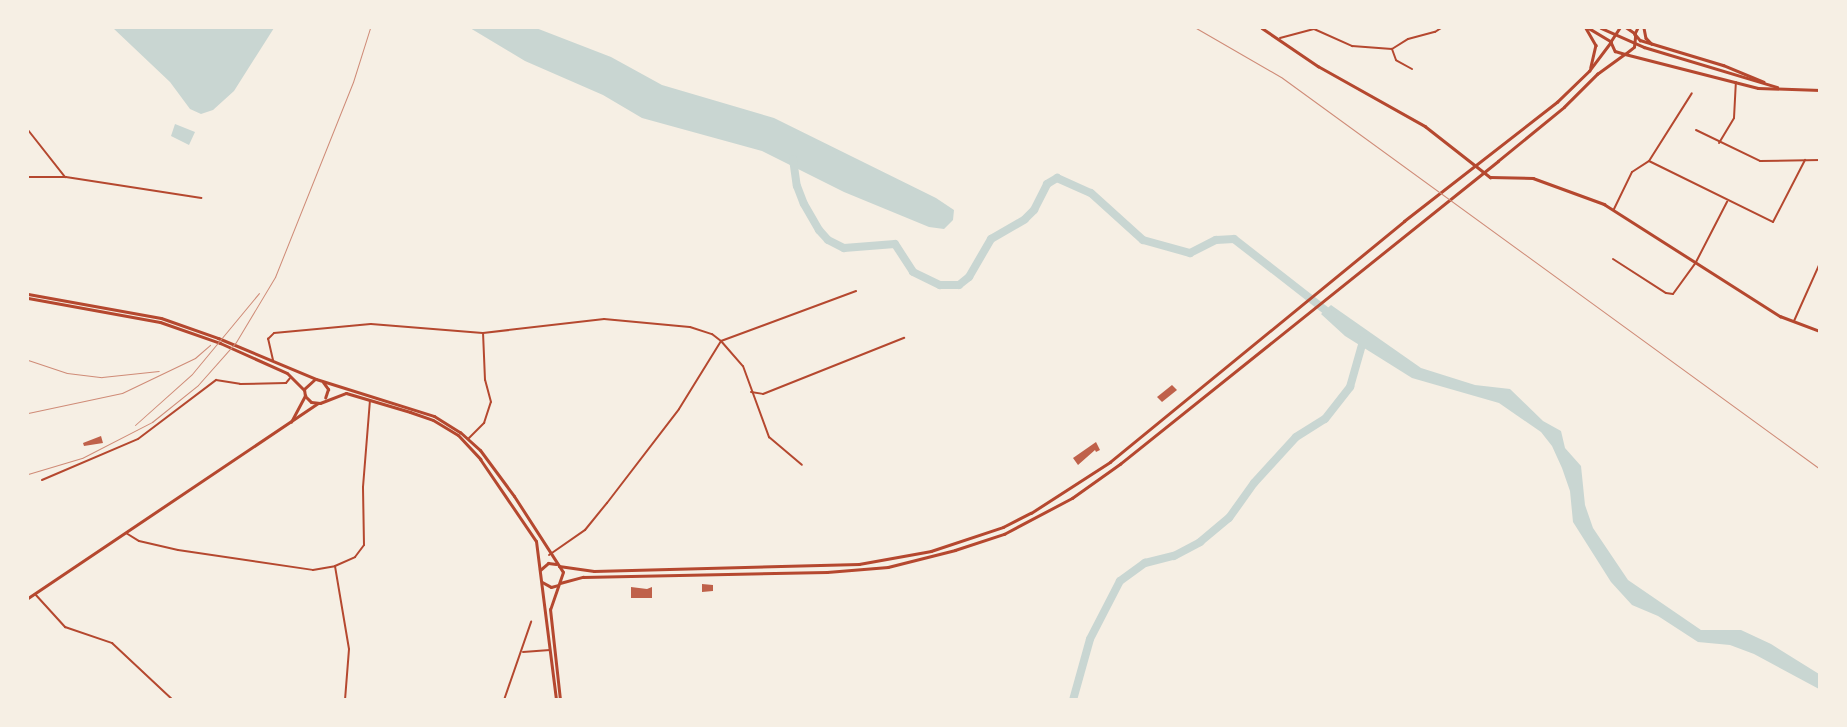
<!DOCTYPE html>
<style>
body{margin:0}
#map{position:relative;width:1847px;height:727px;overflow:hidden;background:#f6efe4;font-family:"Roboto Serif",serif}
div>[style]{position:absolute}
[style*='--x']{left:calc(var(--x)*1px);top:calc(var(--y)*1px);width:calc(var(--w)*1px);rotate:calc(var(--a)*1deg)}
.water>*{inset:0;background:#c9d6d2}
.river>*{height:8px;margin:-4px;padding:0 4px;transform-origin:4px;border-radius:4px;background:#c9d6d2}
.building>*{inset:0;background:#bf614a}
.minor>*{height:2px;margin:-1px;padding:0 1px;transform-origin:1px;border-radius:1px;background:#b5482f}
.tertiary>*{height:2.5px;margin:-1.25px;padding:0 1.25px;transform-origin:1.25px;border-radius:1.25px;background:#b5482f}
.secondary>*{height:2.5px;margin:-1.25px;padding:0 1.25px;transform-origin:1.25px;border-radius:1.25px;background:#b5482f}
.primary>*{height:3px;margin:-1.5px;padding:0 1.5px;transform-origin:1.5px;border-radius:1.5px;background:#b5482f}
.rail>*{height:1px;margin:-0.5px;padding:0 0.5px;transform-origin:0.5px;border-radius:0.5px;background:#cf8b77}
span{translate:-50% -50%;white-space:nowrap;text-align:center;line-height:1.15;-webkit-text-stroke:4px #f6efe4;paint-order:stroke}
.frame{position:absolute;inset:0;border:29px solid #f6efe4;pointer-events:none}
</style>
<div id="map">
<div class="water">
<div style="clip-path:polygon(113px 28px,274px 28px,234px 91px,213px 110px,201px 114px,190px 109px,170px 82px)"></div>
<div style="clip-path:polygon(470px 28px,536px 28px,611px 57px,662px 85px,774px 118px,936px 198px,954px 210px,953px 220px,944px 229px,929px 227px,844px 192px,762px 151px,642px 118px,603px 95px,525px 61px)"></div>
<div style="clip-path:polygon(175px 124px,195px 132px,189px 145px,171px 136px)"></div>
<div style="clip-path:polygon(1331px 305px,1421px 368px,1475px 385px,1510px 389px,1543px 421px,1561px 431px,1565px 448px,1581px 466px,1585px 505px,1593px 528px,1628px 580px,1701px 630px,1741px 630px,1771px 644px,1819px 674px,1819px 689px,1754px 654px,1730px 645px,1698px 642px,1658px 616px,1632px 605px,1611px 582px,1573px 522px,1570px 491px,1562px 468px,1552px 446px,1541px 432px,1499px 403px,1412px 378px,1345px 336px,1321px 314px)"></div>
</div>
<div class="river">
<div style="--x:793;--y:159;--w:27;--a:82"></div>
<div style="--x:797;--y:186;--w:19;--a:69"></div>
<div style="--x:804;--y:204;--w:30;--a:60"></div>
<div style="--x:819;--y:230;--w:13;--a:48"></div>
<div style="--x:828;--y:240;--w:18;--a:27"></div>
<div style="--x:844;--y:248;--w:51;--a:-4.5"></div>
<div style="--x:895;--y:244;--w:33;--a:57"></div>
<div style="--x:913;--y:272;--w:30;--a:26"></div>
<div style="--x:940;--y:285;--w:19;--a:0"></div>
<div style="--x:959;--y:285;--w:13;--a:-39"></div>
<div style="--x:969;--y:277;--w:44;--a:-59.9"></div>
<div style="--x:991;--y:239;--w:39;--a:-30"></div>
<div style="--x:1025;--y:219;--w:13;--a:-45"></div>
<div style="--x:1034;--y:210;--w:29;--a:-63"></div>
<div style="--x:1047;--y:184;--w:12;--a:-31"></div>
<div style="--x:1057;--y:178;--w:37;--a:24"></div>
<div style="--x:1091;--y:193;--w:70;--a:42.1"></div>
<div style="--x:1143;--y:240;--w:49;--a:15.5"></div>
<div style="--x:1190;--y:253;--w:29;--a:-27"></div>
<div style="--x:1216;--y:240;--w:18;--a:-3"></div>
<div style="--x:1234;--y:239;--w:125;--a:37.9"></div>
<div style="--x:1073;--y:700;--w:63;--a:-74.4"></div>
<div style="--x:1090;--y:639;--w:65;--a:-62.7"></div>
<div style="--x:1120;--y:581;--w:31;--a:-36"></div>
<div style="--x:1145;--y:563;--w:30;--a:-14"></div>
<div style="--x:1174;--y:556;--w:30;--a:-28"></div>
<div style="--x:1200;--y:542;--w:38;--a:-40"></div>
<div style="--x:1229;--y:518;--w:43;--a:-54.5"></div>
<div style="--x:1254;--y:483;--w:62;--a:-47.6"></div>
<div style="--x:1296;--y:437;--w:34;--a:-32"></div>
<div style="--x:1325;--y:419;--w:41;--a:-52"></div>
<div style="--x:1350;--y:387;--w:51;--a:-74.1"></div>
</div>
<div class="building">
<div style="clip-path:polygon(1172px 385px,1177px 390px,1162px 402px,1157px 397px)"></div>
<div style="clip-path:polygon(101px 436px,103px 443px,84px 446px,83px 443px)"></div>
<div style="clip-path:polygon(1096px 442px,1100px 450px,1096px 452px,1095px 450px,1078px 465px,1073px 458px)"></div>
<div style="clip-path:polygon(702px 584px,713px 585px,713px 591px,702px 592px)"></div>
<div style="clip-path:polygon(631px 587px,647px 589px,652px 587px,652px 598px,631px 598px)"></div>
</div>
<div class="minor">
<div style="--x:1280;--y:38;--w:35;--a:-15"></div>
<div style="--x:1314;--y:29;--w:42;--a:24.1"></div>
<div style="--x:1352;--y:46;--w:40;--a:4.3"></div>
<div style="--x:1412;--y:69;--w:18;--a:-151"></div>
<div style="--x:1396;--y:60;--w:12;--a:-110"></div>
<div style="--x:1392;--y:49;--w:19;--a:-32"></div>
<div style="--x:1408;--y:39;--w:28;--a:-15"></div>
<div style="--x:1435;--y:32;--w:7;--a:-34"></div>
<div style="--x:28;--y:130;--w:60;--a:51.8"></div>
<div style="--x:1696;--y:130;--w:71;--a:25.8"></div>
<div style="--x:1760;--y:161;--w:60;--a:-1"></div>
<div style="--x:1719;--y:143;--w:29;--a:-59"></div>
<div style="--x:1734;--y:118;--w:36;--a:-87"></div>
<div style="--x:1649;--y:161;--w:138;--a:26.2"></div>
<div style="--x:1773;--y:222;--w:70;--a:-62.7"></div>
<div style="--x:28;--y:177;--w:38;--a:0"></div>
<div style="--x:66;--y:177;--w:137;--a:8.8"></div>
<div style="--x:1614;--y:209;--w:41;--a:-64.1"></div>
<div style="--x:1632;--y:172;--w:20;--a:-33"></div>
<div style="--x:1649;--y:161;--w:80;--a:-57.7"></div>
<div style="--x:1613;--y:259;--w:63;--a:32.7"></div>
<div style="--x:1666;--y:293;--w:7;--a:8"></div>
<div style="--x:1673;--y:294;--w:39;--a:-54"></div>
<div style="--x:1696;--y:262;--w:68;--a:-62.7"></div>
<div style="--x:1794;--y:321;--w:64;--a:-65.9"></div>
<div style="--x:273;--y:360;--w:22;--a:-103"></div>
<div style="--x:268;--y:339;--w:8;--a:-45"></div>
<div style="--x:274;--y:333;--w:97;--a:-5.3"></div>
<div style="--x:371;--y:324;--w:112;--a:4.6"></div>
<div style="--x:483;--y:333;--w:122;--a:-6.6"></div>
<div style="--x:604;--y:319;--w:86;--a:5.3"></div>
<div style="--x:690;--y:327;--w:23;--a:18"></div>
<div style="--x:712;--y:334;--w:11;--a:38"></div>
<div style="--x:721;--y:341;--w:144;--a:-20.3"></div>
<div style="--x:751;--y:392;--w:12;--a:9"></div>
<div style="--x:763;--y:394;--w:152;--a:-21.7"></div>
<div style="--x:468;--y:439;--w:23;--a:-45"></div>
<div style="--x:484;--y:423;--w:22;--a:-72"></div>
<div style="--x:491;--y:402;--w:23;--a:-105"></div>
<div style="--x:485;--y:380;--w:47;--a:-92.4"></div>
<div style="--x:42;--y:480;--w:104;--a:-23.1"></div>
<div style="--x:138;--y:439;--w:98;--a:-37.1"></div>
<div style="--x:216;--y:380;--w:24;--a:9"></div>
<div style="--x:240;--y:384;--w:46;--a:-1.2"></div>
<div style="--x:286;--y:383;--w:6;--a:-51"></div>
<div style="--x:126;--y:533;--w:15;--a:32"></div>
<div style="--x:139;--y:541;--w:40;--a:13"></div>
<div style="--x:178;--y:550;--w:136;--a:8.4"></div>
<div style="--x:313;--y:570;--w:22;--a:-10"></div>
<div style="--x:549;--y:555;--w:44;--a:-34.8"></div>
<div style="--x:585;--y:530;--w:35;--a:-51"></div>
<div style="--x:607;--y:503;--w:118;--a:-52.5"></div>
<div style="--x:679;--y:409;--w:80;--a:-58.3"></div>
<div style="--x:721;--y:341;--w:33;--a:49"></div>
<div style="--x:743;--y:366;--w:76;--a:69.9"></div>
<div style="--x:769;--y:437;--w:43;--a:40.3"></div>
<div style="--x:35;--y:594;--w:45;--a:47.7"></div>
<div style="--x:65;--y:627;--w:50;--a:18.8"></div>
<div style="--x:112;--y:643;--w:83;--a:43.1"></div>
<div style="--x:523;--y:652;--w:27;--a:-4"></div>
<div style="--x:345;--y:700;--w:51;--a:-85.5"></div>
<div style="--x:349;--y:649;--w:84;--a:-99.6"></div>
<div style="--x:335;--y:566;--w:22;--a:-24"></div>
<div style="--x:355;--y:557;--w:15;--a:-53"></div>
<div style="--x:364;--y:545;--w:58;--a:-91"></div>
<div style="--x:363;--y:487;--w:87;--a:-85.4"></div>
<div style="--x:504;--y:700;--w:83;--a:-70.9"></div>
</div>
<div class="tertiary">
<div style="--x:1262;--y:28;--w:68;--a:34.2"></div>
<div style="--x:1318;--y:66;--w:123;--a:29.3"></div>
<div style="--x:1425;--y:126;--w:83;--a:38.1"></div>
<div style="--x:1490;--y:177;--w:43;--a:1.3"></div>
<div style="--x:1533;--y:178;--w:76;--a:20.1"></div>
<div style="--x:1604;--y:204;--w:209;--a:32.5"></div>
<div style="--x:1780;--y:316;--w:43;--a:20.6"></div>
<div style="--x:291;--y:422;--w:30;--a:-62"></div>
<div style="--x:28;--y:598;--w:349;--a:-33.9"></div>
</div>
<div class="secondary">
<div style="--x:1586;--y:28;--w:20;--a:60"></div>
<div style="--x:1596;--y:45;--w:23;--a:103"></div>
<div style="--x:1601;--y:28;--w:47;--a:23.8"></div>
<div style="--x:1644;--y:47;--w:139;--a:16.7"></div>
<div style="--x:1620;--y:28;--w:17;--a:123"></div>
<div style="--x:1611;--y:42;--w:10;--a:66"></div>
<div style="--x:1615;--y:51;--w:10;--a:17"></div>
<div style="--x:1625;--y:54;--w:11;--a:-38"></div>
<div style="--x:1634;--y:47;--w:9;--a:-84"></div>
<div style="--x:1635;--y:38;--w:4;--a:-90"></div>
<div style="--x:1635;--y:34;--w:11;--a:-146"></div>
<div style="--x:1638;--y:28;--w:7;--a:117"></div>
<div style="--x:1635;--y:34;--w:8;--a:50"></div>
<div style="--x:1640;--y:40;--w:87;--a:16.8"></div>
<div style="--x:1723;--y:65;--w:44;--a:22.5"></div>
<div style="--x:1644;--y:28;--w:10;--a:79"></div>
<div style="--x:1646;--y:38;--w:8;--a:45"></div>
<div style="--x:559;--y:566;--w:35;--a:8"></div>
<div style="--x:594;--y:571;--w:265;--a:-1.5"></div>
<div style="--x:859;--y:564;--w:73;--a:-10.2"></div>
<div style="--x:931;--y:551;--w:76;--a:-18.4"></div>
<div style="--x:1003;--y:527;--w:31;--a:-27"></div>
<div style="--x:1031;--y:513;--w:94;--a:-32.8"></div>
<div style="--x:1110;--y:462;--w:380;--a:-39.3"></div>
<div style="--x:1404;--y:221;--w:194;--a:-37.9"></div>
<div style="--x:1557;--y:102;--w:45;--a:-44.1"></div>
<div style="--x:1589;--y:71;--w:36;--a:-53"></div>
<div style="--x:1611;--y:42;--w:27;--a:-149"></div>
<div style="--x:560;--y:583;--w:24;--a:-15"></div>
<div style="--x:583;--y:577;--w:244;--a:-1.2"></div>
<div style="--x:827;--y:572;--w:61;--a:-4.7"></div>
<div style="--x:888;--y:567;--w:69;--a:-14.2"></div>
<div style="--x:955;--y:550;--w:52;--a:-18.1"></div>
<div style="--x:1004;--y:534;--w:77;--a:-27.9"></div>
<div style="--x:1072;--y:498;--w:59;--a:-35.3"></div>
<div style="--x:1120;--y:464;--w:484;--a:-38.7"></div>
<div style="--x:1498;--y:161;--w:85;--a:-39.3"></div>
<div style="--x:1564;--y:107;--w:47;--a:-45"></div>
<div style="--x:1597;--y:74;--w:34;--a:-36"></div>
<div style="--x:1625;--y:54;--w:137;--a:14.3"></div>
<div style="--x:1758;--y:88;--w:62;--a:1.8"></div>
</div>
<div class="primary">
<div style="--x:28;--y:294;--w:135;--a:10.2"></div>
<div style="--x:161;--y:318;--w:60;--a:19.3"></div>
<div style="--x:218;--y:338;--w:106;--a:22.7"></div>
<div style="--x:316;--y:379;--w:124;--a:17.4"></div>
<div style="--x:434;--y:416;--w:31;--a:32"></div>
<div style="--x:460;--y:432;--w:27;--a:42"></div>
<div style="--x:480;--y:450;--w:57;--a:53.5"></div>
<div style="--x:514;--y:496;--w:90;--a:57.2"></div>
<div style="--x:563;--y:572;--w:39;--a:109"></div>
<div style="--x:550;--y:609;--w:92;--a:83.7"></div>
<div style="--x:28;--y:298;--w:134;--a:10.3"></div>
<div style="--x:160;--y:322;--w:64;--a:19.3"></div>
<div style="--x:220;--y:343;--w:73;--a:24.1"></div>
<div style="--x:287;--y:373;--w:24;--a:45"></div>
<div style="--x:315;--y:379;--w:15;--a:138"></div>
<div style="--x:304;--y:389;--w:7;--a:82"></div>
<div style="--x:305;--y:396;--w:8;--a:45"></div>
<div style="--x:311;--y:402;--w:9;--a:6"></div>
<div style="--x:320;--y:403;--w:28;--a:-21"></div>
<div style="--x:346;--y:393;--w:67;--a:16.5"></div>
<div style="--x:410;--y:412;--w:24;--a:19"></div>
<div style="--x:433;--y:420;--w:29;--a:31"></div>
<div style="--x:458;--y:435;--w:33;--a:47"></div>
<div style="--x:480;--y:459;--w:99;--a:55.7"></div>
<div style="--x:536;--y:541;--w:160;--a:82.8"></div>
<div style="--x:323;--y:382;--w:9;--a:54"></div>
<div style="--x:328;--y:389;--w:9;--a:108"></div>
<div style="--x:540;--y:570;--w:11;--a:-41"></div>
<div style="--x:548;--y:563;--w:8;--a:7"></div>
<div style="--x:542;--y:582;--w:10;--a:29"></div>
<div style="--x:551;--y:587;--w:7;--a:-16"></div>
</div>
<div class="rail">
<div style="--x:1196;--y:28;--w:98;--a:30"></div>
<div style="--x:1281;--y:77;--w:666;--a:36.03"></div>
<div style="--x:28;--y:360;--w:41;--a:18.4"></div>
<div style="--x:67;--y:373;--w:35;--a:7"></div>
<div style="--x:102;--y:377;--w:57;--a:-6"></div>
<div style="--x:28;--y:413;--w:96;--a:-12"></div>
<div style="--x:122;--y:393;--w:81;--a:-25.6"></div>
<div style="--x:195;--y:358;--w:20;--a:-41"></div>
<div style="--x:135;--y:425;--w:76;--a:-41.8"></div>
<div style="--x:192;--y:374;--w:105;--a:-50.4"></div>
<div style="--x:28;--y:474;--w:56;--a:-16.5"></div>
<div style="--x:82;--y:458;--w:79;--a:-27.2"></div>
<div style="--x:152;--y:422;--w:59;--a:-38.8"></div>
<div style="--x:198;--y:385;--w:57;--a:-48.5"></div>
<div style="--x:236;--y:342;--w:76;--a:-59"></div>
<div style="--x:275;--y:277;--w:210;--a:-68.2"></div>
<div style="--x:353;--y:82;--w:57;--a:-72.5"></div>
</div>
<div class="frame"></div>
</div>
